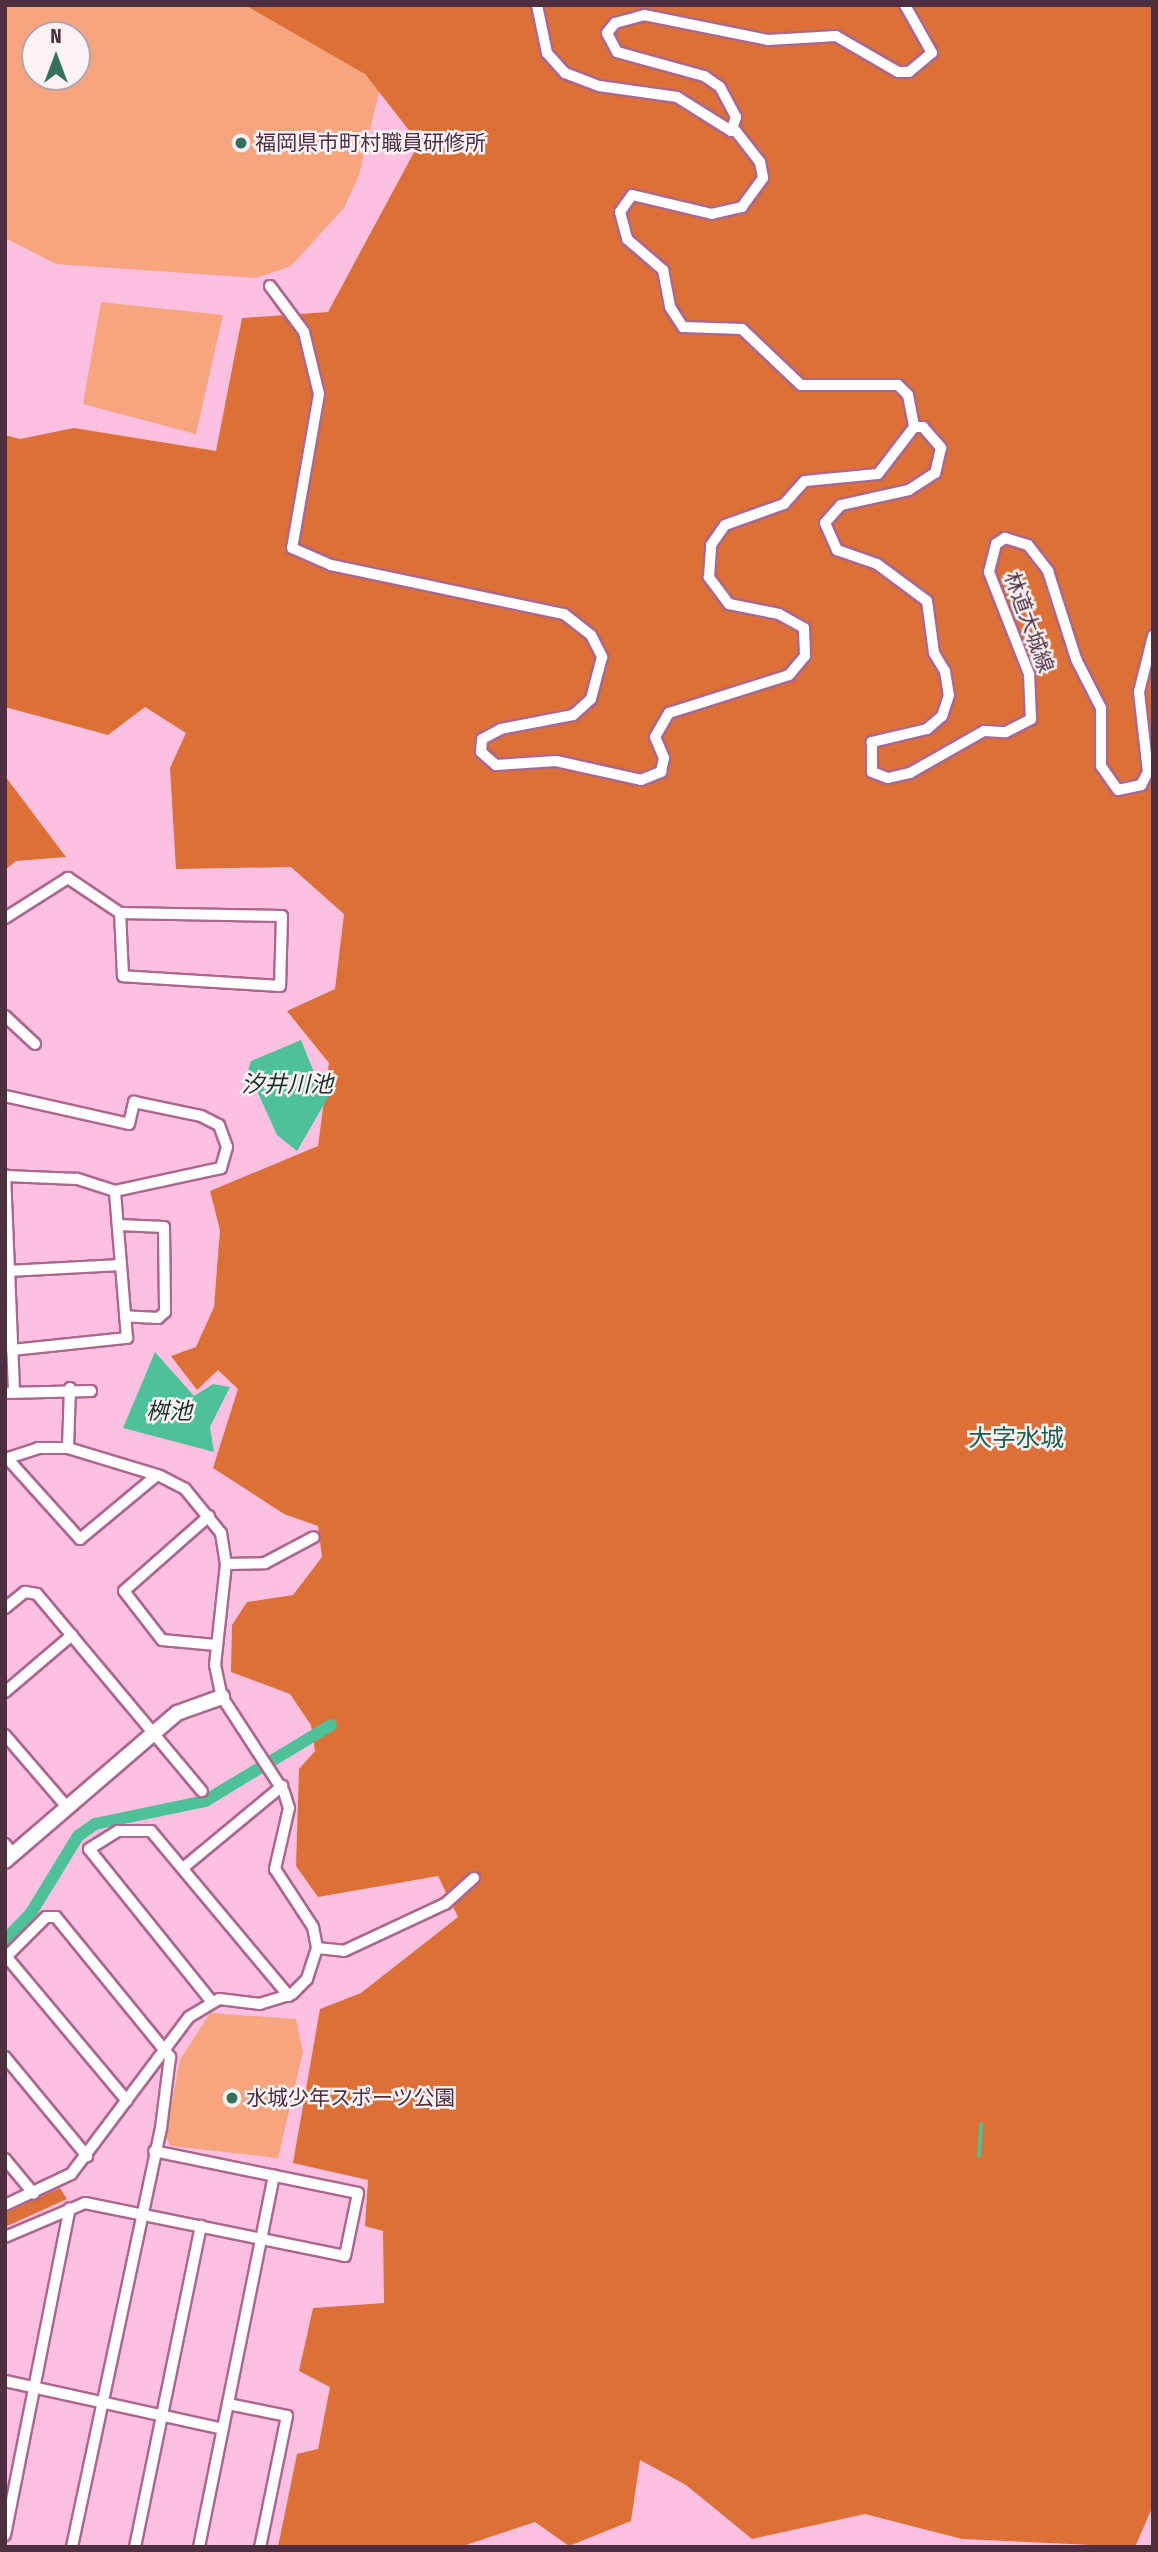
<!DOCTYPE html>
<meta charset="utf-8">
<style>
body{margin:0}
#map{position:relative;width:1158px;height:2552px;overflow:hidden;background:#fec0e0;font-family:"Fira Sans Condensed","Noto Sans JP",sans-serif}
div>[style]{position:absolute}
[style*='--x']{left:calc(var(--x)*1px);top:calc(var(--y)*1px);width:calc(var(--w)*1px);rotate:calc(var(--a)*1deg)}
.green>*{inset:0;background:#f6a57e}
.forest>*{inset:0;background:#dd7036}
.water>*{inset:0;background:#4dc298}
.stream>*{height:3.5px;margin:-1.75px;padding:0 1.75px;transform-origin:1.75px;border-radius:1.75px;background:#4dc298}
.canal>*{height:12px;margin:-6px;padding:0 6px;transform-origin:6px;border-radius:6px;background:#4dc298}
.roads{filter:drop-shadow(2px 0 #ad678e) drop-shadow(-2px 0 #ad678e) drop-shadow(0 2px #ad678e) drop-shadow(0 -2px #ad678e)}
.minor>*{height:10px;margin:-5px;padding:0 5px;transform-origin:5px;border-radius:5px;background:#fff}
.tertiary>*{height:14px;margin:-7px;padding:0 7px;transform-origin:7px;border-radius:7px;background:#fff}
.dots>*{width:19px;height:19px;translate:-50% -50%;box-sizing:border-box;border:4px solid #fcf3f7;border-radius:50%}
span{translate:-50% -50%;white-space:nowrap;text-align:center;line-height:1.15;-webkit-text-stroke:5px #fcf3f7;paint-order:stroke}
.poi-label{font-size:21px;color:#4d2f3f}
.left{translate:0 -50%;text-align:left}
.street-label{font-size:21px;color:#4d2f3f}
.water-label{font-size:23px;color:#1a3329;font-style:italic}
.quarter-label{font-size:24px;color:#1b624a}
.frame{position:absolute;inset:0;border:7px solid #4d2f3f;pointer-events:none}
.north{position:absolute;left:21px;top:21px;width:70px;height:70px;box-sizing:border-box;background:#fcf3f7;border:2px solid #b6a5ad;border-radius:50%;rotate:0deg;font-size:19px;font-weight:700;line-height:28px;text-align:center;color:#4d2f3f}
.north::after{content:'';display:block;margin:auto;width:24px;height:32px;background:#35705a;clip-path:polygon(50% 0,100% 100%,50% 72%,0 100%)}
</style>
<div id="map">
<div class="green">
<div style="clip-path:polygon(evenodd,5px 5px,400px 5px,359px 175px,344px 208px,291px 266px,256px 278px,56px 264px,5px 238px,5px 5px,35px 35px,77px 35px,77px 77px,35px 77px,35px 35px)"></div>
<div style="clip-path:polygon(101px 302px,223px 315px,196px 434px,83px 404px)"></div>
<div style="clip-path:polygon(210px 2013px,296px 2019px,303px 2052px,278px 2158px,171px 2146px,165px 2136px,180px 2060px)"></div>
</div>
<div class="forest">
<div style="clip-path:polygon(245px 5px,1153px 5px,1153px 2506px,1135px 2547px,962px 2539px,865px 2514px,752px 2539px,686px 2485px,640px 2460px,631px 2521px,569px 2546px,535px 2522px,460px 2547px,278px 2547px,297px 2454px,318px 2449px,330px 2387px,299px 2371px,313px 2308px,384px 2303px,383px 2231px,365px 2226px,368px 2180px,293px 2163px,320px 2009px,361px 1993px,458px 1917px,438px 1876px,318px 1897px,296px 1866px,299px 1769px,315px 1751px,311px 1725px,290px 1694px,231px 1672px,232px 1625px,247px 1602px,293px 1595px,322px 1557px,318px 1526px,284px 1514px,213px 1468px,238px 1389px,218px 1370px,197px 1390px,171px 1356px,196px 1347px,214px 1307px,220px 1230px,210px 1191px,318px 1146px,329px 1063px,287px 1011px,335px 989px,344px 914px,291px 867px,176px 869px,170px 768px,186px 733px,145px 707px,108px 735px,5px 707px,5px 435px,20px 439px,74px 428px,216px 451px,242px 318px,328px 312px,419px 143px,365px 74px)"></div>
<div style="clip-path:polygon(5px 776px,66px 857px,16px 861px,5px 870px)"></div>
<div style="clip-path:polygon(60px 2188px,67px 2199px,5px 2227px,5px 2213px)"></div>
</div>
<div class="water">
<div style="clip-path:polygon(301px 1040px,320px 1087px,330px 1094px,297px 1151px,277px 1135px,248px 1071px,251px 1061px)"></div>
<div style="clip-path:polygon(155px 1352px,194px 1396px,213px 1384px,230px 1387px,210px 1427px,214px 1452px,123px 1428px)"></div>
</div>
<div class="stream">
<div style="--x:979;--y:2156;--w:31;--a:-86"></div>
</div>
<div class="canal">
<div style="--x:5;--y:1940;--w:37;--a:-46"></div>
<div style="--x:31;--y:1913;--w:90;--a:-58.6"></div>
<div style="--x:78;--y:1836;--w:21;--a:-35"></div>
<div style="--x:95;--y:1824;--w:112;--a:-11.8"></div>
<div style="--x:205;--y:1801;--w:147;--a:-31.1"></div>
</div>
<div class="roads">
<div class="minor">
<div style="--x:537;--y:5;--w:49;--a:78.2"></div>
<div style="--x:547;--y:53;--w:27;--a:48"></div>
<div style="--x:565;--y:73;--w:36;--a:21"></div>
<div style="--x:599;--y:86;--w:79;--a:8"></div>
<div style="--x:677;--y:97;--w:64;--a:32.2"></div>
<div style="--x:731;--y:131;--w:15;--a:-70"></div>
<div style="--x:736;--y:117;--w:34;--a:-118"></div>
<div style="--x:720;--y:87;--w:19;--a:-145"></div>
<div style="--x:704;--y:76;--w:90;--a:-164.6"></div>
<div style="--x:617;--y:52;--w:21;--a:-118"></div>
<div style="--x:607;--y:33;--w:13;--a:-51"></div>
<div style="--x:615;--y:23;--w:30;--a:-15"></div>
<div style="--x:644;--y:15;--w:126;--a:11.4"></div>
<div style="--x:768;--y:40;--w:68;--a:-3.4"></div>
<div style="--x:836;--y:36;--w:72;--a:30.1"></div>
<div style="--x:898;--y:72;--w:11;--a:0"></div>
<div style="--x:909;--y:72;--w:30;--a:-40"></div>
<div style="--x:932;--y:53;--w:55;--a:-119.4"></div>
<div style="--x:735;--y:130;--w:41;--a:52"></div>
<div style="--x:760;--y:162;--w:16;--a:79"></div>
<div style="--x:763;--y:178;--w:36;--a:126"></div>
<div style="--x:742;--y:207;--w:31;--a:167"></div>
<div style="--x:712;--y:214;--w:82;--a:-166.6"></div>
<div style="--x:632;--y:195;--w:21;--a:125"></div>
<div style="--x:620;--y:212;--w:28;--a:75"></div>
<div style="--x:627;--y:239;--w:48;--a:40.7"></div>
<div style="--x:663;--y:270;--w:38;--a:79"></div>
<div style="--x:670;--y:307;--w:24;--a:57"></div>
<div style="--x:683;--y:327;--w:59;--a:1.9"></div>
<div style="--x:742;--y:329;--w:81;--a:43.5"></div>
<div style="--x:801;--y:385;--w:97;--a:0"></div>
<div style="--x:898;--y:385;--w:14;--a:45"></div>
<div style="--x:908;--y:395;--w:33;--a:79"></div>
<div style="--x:270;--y:286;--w:57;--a:53.5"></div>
<div style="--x:304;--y:332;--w:64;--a:76.4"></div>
<div style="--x:319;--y:394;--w:156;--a:99.9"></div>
<div style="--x:292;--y:548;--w:43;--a:23.6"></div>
<div style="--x:331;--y:565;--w:238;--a:11.9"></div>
<div style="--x:564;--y:614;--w:34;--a:38"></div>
<div style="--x:591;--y:635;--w:25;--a:63"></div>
<div style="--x:602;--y:657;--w:43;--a:104.7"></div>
<div style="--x:591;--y:699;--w:24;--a:138"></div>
<div style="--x:573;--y:715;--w:73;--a:169"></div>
<div style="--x:501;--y:729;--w:21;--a:152"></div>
<div style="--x:482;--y:739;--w:13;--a:94"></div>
<div style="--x:481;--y:752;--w:20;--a:41"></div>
<div style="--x:496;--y:765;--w:60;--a:-3.8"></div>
<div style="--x:556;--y:761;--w:87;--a:12.6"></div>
<div style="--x:641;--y:780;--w:22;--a:-22"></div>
<div style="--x:661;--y:772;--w:14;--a:-78"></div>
<div style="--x:664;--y:758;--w:23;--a:-113"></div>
<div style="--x:655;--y:737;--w:28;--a:-60"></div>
<div style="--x:669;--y:713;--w:126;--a:-17.6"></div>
<div style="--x:789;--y:675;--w:25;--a:-50"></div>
<div style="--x:805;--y:656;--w:28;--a:-92"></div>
<div style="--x:804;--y:628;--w:29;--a:-151"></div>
<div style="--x:779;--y:614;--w:51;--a:-168.7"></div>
<div style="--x:729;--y:604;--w:34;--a:-127"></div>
<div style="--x:709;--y:577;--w:32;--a:-86"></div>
<div style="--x:711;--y:545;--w:24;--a:-55"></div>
<div style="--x:725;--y:525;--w:63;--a:-19.6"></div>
<div style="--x:784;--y:504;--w:31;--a:-48"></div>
<div style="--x:805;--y:481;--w:73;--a:-5.5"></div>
<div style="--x:878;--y:474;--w:59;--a:-52.5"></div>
<div style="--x:914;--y:427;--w:9;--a:0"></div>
<div style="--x:923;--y:427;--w:28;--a:49"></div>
<div style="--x:941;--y:448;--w:26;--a:103"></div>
<div style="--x:935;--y:473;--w:31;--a:147"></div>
<div style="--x:909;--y:490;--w:70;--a:167.6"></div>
<div style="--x:841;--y:505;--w:24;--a:132"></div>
<div style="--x:825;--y:523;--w:30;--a:66"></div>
<div style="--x:837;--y:550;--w:42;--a:19.3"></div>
<div style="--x:877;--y:564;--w:62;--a:36.5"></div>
<div style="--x:927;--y:601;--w:52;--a:82.3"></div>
<div style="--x:934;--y:653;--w:21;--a:59"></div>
<div style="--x:945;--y:671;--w:24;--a:81"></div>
<div style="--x:949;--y:695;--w:22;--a:108"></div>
<div style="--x:942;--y:716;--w:20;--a:139"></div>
<div style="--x:927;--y:729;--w:57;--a:166.7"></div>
<div style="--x:872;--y:742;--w:30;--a:90"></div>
<div style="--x:872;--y:772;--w:17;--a:21"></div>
<div style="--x:888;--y:778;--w:23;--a:-13"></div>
<div style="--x:910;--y:773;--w:85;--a:-29.6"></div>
<div style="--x:984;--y:731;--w:22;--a:3"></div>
<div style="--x:1006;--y:732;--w:28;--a:-27"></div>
<div style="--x:1031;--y:719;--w:45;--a:-92.5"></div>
<div style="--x:1029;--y:674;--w:110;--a:-111.4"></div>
<div style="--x:989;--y:572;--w:29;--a:-76"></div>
<div style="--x:996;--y:544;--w:11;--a:-34"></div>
<div style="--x:1005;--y:538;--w:24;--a:17"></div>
<div style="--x:1028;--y:545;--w:33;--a:52"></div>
<div style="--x:1048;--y:571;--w:92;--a:72.3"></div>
<div style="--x:1076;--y:659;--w:55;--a:63"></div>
<div style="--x:1101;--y:708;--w:58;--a:90"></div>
<div style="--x:1101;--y:766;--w:29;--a:55"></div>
<div style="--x:1118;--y:790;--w:24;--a:-12"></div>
<div style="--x:1141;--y:785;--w:15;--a:-62"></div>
<div style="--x:1148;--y:772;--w:81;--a:-96.4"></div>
<div style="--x:1139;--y:692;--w:58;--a:-76"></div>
<div style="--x:5;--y:918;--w:75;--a:-32.4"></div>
<div style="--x:68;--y:878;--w:63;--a:33.9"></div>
<div style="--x:120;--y:913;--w:162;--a:1.1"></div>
<div style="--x:282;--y:916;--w:70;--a:91.6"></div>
<div style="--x:280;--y:986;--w:157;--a:-176.4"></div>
<div style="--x:123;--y:976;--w:63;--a:-92.7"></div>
<div style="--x:5;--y:1016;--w:41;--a:43"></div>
<div style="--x:5;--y:1096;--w:127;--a:12.7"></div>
<div style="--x:129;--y:1124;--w:23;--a:-77"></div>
<div style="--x:134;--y:1102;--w:68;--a:11.8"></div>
<div style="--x:201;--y:1116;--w:20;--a:27"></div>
<div style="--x:219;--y:1125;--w:23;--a:70"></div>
<div style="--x:227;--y:1147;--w:22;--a:106"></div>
<div style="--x:221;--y:1168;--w:108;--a:167.8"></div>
<div style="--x:115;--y:1191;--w:40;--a:-162"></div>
<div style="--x:77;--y:1179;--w:71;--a:-177.6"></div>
<div style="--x:5;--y:1175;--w:215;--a:87.6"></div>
<div style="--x:119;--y:1225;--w:45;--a:2.5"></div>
<div style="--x:164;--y:1227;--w:85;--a:89.3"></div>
<div style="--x:165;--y:1312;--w:9;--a:139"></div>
<div style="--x:158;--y:1318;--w:33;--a:-177"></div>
<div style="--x:8;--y:1271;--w:113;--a:-3"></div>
<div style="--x:12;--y:1350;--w:116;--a:-6"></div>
<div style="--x:127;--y:1338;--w:147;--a:-94.7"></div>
<div style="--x:5;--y:1393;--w:86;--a:-1.3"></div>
<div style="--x:68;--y:1448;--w:60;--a:-88.1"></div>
<div style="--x:7;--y:1458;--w:109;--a:48"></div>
<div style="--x:80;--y:1539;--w:100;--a:-39.7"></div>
<div style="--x:5;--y:1459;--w:35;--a:-18"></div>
<div style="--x:38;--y:1448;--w:30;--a:0"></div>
<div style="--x:68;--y:1448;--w:96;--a:16.9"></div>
<div style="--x:160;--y:1476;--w:28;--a:27"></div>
<div style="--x:185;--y:1489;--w:57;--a:50.7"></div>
<div style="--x:221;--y:1533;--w:31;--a:81"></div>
<div style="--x:226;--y:1564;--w:102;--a:96.2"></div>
<div style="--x:215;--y:1665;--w:33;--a:78"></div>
<div style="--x:222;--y:1697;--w:113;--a:56.9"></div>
<div style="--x:284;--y:1792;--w:17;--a:73"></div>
<div style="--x:289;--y:1808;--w:63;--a:102.9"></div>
<div style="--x:275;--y:1869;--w:69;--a:56.8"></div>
<div style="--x:313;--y:1927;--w:21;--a:79"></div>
<div style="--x:317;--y:1948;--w:33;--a:108"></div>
<div style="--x:307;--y:1979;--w:21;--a:135"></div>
<div style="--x:292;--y:1994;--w:34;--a:163"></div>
<div style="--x:260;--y:2004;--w:41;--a:-173"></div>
<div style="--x:219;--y:1999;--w:35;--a:149"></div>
<div style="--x:189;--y:2017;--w:196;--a:126.9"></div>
<div style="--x:71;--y:2174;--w:73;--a:154.8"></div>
<div style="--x:209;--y:1516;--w:113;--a:138.6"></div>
<div style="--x:124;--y:1591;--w:62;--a:52.2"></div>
<div style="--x:162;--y:1640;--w:54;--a:5.3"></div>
<div style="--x:226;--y:1564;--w:39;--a:-1"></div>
<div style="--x:265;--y:1563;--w:55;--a:-28"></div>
<div style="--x:5;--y:1608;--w:26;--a:-39"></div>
<div style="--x:25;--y:1592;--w:12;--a:9"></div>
<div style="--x:37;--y:1594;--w:257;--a:50.1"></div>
<div style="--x:5;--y:1692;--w:88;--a:-40.4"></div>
<div style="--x:5;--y:1735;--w:94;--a:49.3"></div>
<div style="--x:5;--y:1844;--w:11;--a:52"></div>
<div style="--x:183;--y:1868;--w:129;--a:-39.6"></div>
<div style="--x:317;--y:1948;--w:27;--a:6"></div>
<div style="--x:344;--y:1951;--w:111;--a:-25"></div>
<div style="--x:445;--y:1904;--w:39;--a:-42"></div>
<div style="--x:5;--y:1955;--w:190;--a:50.1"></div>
<div style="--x:7;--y:1956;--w:55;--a:-45"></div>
<div style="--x:46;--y:1917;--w:10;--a:0"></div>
<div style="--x:56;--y:1917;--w:181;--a:50.8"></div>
<div style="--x:170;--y:2057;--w:72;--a:97.2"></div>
<div style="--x:161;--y:2128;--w:428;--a:102"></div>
<div style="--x:212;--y:2002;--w:196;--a:-128.8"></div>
<div style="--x:89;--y:1849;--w:34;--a:-32"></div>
<div style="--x:118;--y:1831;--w:33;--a:0"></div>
<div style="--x:151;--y:1831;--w:215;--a:50.1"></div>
<div style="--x:5;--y:2057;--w:129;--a:50.4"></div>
<div style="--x:5;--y:2159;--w:45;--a:50.4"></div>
<div style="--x:5;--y:2237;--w:87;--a:-23"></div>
<div style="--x:85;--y:2203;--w:265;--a:11.5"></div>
<div style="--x:345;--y:2256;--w:64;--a:-78.3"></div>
<div style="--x:358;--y:2193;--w:208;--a:-168.4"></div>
<div style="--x:5;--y:2381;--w:223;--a:12.4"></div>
<div style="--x:228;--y:2404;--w:60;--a:11.5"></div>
<div style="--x:287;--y:2416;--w:134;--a:101.6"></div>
<div style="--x:5;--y:2535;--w:333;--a:-78.8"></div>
<div style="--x:135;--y:2547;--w:328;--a:-78.4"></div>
<div style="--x:199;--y:2547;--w:379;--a:-78.6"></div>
</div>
<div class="tertiary">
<div style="--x:5;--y:1861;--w:227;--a:-40.7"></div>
<div style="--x:177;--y:1713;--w:48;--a:-19.6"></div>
</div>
</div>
<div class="dots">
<div style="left:241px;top:143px;background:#35705a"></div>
<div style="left:232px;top:2098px;background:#35705a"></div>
</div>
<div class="poi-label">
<span class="left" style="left:255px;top:143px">福岡県市町村職員研修所</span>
<span class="left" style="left:246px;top:2098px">水城少年スポーツ公園</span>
</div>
<div class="street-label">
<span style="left:1029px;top:622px;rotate:70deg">林道大城線</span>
</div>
<div class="water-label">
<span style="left:287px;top:1084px">汐井川池</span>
<span style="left:169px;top:1411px">桝池</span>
</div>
<div class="quarter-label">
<span style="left:1016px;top:1439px">大字水城</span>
</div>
<div class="frame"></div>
<div class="north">N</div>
</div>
